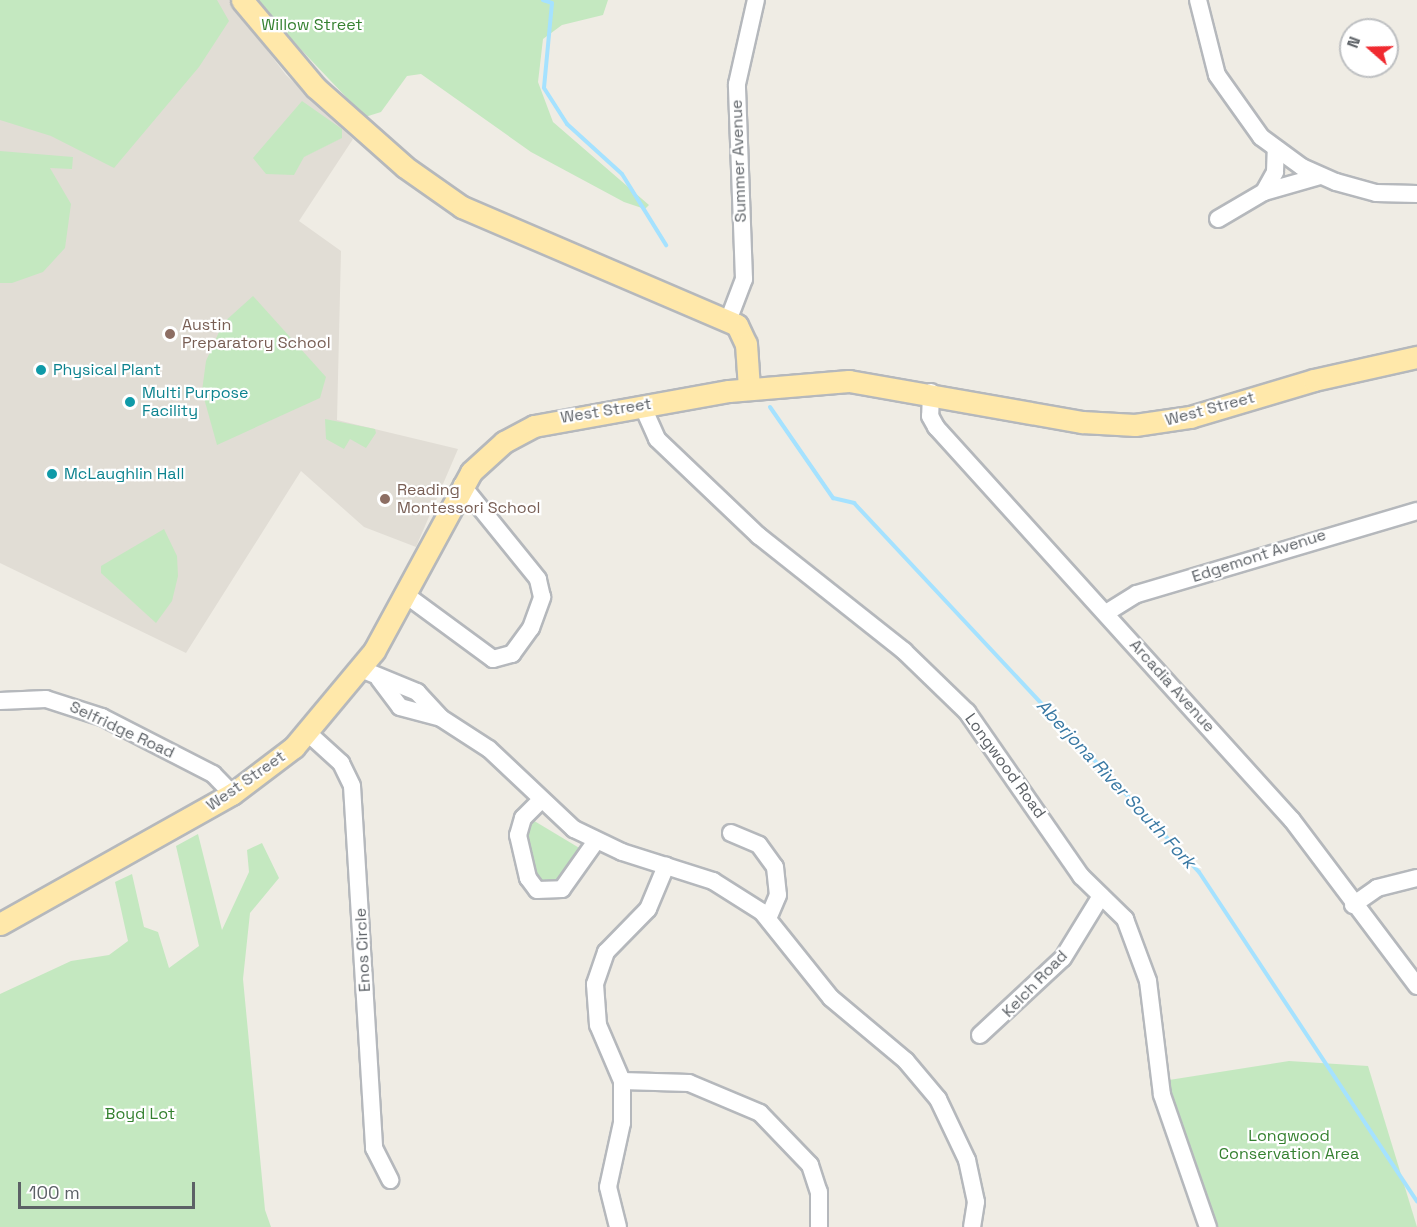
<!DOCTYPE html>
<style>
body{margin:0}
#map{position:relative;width:1417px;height:1227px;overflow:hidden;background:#efece4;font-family:"Space Grotesk",sans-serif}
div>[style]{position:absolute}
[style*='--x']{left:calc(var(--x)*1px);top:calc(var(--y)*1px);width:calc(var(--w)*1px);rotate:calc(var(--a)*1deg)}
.education>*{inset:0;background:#e1ddd5}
.green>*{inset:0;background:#c4e8c0}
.stream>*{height:4px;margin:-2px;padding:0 2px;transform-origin:2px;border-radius:2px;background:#a5e2ff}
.roads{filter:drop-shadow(2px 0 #b5b8bc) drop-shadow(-2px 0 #b5b8bc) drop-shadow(0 2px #b5b8bc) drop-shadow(0 -2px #b5b8bc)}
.minor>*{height:16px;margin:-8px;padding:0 8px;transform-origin:8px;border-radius:8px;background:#fff}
.major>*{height:21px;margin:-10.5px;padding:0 10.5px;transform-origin:10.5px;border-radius:10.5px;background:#ffe8aa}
.dots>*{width:16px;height:16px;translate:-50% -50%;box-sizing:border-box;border:3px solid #fff;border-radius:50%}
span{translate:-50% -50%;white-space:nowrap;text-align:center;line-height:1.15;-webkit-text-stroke:4.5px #fff;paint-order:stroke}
.park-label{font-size:16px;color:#358130}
.street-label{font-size:16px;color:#5c6166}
.education-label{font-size:16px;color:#785e54}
.left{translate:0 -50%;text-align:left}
.culture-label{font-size:16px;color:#0d838f}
.water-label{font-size:18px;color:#3878a3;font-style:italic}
.north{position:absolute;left:1339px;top:18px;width:60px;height:60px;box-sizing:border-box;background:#fff;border:2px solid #bec0c2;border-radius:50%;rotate:290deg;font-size:16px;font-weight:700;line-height:24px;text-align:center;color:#5c6166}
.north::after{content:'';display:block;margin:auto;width:21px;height:27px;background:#f02a30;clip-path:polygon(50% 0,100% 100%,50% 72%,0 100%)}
.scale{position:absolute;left:18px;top:1182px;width:177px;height:27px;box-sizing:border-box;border:3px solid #5c6166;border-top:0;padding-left:8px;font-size:18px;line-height:21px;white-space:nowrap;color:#5c6166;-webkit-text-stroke:4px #fff;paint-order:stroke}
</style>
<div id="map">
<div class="education">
<div style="clip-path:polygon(0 0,229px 0,286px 75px,353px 139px,299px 221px,341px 251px,337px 420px,458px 449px,416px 547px,364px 527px,301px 471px,186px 653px,0 563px)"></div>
</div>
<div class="green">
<div style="clip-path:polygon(0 0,217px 0,229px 21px,199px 67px,114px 168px,51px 136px,0 120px)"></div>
<div style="clip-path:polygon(254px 0,608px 0,603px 15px,562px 25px,543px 39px,538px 82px,553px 122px,649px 205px,645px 209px,624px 202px,531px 152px,421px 74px,407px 76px,381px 112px,365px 117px)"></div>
<div style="clip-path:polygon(302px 101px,342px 129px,342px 138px,304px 157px,294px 175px,266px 174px,253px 158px)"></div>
<div style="clip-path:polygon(0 151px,73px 157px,72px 169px,50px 168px,71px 204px,65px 248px,43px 272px,12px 283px,0 283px)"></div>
<div style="clip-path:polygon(253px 296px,326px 377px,320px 398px,217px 445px,202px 391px,206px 361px,223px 323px)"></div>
<div style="clip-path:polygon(325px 419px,375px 429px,376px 433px,366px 448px,350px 439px,344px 449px,326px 439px)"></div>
<div style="clip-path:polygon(164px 529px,177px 556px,178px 576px,172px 601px,156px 623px,101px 573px,101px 566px)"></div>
<div style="clip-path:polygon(531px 819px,581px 849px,552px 889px,538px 889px,520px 844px)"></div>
<div style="clip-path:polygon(198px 834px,222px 930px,249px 872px,247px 850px,262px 843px,279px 878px,250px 913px,243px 979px,265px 1210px,271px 1227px,0 1227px,0 994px,71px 961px,109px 955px,128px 941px,115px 882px,132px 874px,144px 927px,158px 932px,169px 968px,199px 946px,176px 846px)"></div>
<div style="clip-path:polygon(1289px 1061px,1368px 1066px,1417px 1227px,1204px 1227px,1150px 1083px)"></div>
</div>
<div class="stream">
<div style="--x:543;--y:0;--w:9;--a:18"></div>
<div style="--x:552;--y:3;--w:85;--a:95.4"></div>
<div style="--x:544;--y:88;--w:43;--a:57.4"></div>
<div style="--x:567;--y:124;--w:74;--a:42.3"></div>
<div style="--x:622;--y:174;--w:84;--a:58.2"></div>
<div style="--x:770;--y:407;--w:111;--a:55.3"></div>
<div style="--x:833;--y:498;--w:22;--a:13"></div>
<div style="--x:854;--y:503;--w:505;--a:46.93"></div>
<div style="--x:1199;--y:872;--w:395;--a:56.5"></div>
</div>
<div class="roads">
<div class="minor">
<div style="--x:1198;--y:0;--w:77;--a:75.8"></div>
<div style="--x:1217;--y:75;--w:76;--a:54.6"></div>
<div style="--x:1261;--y:137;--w:51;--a:36.2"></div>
<div style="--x:1302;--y:167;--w:37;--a:24"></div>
<div style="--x:1336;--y:182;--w:41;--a:15.4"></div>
<div style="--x:1376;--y:193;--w:41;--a:1.4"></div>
<div style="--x:1264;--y:192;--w:58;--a:-15.9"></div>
<div style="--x:1218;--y:219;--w:53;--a:-30.4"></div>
<div style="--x:1264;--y:192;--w:23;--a:-61"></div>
<div style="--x:1275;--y:172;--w:23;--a:-88"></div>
<div style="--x:728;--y:321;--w:45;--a:-69.1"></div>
<div style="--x:744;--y:279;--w:195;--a:-92.1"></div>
<div style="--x:737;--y:84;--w:86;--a:-77.3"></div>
<div style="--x:931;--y:392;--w:24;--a:92"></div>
<div style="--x:930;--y:416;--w:13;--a:61"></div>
<div style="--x:936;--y:427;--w:530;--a:47.83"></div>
<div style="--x:1292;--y:820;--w:208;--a:53"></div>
<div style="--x:642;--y:405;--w:37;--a:66"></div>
<div style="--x:657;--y:439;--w:141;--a:43.6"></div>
<div style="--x:759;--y:536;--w:185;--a:38.4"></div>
<div style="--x:904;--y:651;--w:88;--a:44.1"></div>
<div style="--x:967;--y:712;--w:200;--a:55.2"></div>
<div style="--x:1081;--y:876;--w:62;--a:44.3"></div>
<div style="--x:1125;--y:919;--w:66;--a:69.6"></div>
<div style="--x:1148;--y:981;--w:115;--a:83"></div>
<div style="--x:1162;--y:1095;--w:140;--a:70.8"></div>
<div style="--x:406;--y:595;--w:108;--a:36.3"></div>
<div style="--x:493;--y:659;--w:20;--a:-15"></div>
<div style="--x:512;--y:654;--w:32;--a:-54"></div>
<div style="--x:531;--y:628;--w:33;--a:-70"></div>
<div style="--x:542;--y:597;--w:18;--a:-103"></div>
<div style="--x:538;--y:579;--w:121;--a:-129"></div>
<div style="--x:1106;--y:613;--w:36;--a:-32"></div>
<div style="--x:1137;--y:594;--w:292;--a:-16.5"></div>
<div style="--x:361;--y:669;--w:61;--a:22.3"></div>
<div style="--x:417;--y:692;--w:35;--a:47"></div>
<div style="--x:441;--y:718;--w:57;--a:32.9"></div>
<div style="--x:489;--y:749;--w:117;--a:43.3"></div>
<div style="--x:574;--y:829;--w:53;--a:25.6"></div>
<div style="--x:622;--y:852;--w:96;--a:17.7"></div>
<div style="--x:713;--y:881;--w:58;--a:32.3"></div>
<div style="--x:762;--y:912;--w:110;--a:51.3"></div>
<div style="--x:831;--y:998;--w:98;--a:40"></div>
<div style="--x:906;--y:1061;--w:50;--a:49.9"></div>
<div style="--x:938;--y:1099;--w:68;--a:64.6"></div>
<div style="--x:967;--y:1160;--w:43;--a:77.9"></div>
<div style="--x:976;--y:1202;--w:25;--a:99"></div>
<div style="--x:379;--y:679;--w:35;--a:53"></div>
<div style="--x:400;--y:707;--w:42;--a:15"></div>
<div style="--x:0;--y:701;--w:46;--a:-2.5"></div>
<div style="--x:46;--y:699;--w:59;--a:17.8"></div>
<div style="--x:102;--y:717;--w:125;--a:27.2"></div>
<div style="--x:213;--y:774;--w:28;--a:46"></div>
<div style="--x:308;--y:733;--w:45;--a:42.3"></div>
<div style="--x:341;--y:763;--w:25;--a:64"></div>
<div style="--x:352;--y:786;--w:363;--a:86.5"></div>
<div style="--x:374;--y:1148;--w:36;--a:63"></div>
<div style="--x:540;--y:801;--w:24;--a:135"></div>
<div style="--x:523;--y:818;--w:18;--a:106"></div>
<div style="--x:518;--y:835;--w:44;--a:76.9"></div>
<div style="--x:528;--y:878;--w:15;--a:53"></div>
<div style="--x:537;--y:890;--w:25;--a:-2"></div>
<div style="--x:562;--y:889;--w:59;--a:-54.7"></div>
<div style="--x:731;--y:833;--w:30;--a:23"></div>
<div style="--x:759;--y:845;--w:27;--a:54"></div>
<div style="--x:775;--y:867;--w:28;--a:84"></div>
<div style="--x:778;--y:895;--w:25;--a:113"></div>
<div style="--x:1353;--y:905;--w:29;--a:-35"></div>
<div style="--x:1377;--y:888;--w:41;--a:-14"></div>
<div style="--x:980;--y:1035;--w:113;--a:-42.9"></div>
<div style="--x:1063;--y:958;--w:73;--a:-58.5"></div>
<div style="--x:622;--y:1081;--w:67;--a:1.7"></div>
<div style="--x:689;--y:1083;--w:77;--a:22.9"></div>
<div style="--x:760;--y:1113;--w:72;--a:46.1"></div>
<div style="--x:810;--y:1165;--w:28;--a:72"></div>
<div style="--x:819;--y:1192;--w:35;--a:90"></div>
<div style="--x:618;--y:1227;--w:41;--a:-104"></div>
<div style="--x:608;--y:1187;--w:66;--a:-77.7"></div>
<div style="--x:622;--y:1123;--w:42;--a:-90"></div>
<div style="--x:622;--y:1081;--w:61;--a:-113.2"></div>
<div style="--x:598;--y:1025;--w:41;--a:-94.2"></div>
<div style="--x:595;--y:984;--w:34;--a:-71"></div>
<div style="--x:606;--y:952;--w:60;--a:-45.7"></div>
<div style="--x:648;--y:909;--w:47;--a:-67.3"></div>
</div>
<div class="major">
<div style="--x:242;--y:0;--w:114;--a:50"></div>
<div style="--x:315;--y:87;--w:120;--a:41.6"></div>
<div style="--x:405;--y:167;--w:70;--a:35.1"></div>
<div style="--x:462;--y:207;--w:299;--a:23.2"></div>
<div style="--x:737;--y:325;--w:21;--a:65"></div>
<div style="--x:746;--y:344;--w:44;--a:86.1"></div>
<div style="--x:0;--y:924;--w:266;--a:-29.3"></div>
<div style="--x:232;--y:794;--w:78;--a:-37.2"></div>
<div style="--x:294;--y:747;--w:125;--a:-50.2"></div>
<div style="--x:374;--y:651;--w:204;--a:-61.5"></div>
<div style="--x:471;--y:472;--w:45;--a:-42.3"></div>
<div style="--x:504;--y:442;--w:34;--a:-28"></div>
<div style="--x:534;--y:426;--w:198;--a:-10.2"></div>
<div style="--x:729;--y:391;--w:120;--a:-4.8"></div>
<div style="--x:849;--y:381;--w:237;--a:10"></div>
<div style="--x:1082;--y:422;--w:53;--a:3.2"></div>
<div style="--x:1135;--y:425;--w:56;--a:-8.3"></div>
<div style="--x:1190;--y:417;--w:129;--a:-16.6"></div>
<div style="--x:1314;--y:380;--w:106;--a:-12.6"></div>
</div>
</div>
<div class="dots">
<div style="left:170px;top:334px;background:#8d6e63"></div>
<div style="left:41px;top:370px;background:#0f9aa8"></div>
<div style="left:130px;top:402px;background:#0f9aa8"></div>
<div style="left:52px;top:474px;background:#0f9aa8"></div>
<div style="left:385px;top:499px;background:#8d6e63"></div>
</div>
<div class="park-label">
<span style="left:312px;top:25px">Willow Street</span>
<span style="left:140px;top:1114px">Boyd Lot</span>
<span style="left:1289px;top:1145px">Longwood<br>Conservation Area</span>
</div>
<div class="street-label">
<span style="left:739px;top:161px;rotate:-92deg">Summer Avenue</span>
<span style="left:1210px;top:409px;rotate:-15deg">West Street</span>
<span style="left:606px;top:411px;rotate:-9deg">West Street</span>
<span style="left:1259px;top:556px;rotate:-18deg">Edgemont Avenue</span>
<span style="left:1172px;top:686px;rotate:48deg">Arcadia Avenue</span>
<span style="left:122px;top:730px;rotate:25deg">Selfridge Road</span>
<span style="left:1005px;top:766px;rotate:54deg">Longwood Road</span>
<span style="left:246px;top:781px;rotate:-35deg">West Street</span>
<span style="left:363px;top:950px;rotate:-93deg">Enos Circle</span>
<span style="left:1035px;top:984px;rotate:-46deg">Kelch Road</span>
</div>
<div class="education-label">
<span class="left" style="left:182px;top:334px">Austin<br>Preparatory School</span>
<span class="left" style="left:397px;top:499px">Reading<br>Montessori School</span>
</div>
<div class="culture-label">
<span class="left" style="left:53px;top:370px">Physical Plant</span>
<span class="left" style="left:142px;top:402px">Multi Purpose<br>Facility</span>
<span class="left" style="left:64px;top:474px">McLaughlin Hall</span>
</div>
<div class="water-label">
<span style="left:1116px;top:784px;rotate:47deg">Aberjona River South Fork</span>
</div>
<div class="north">N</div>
<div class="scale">100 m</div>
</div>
